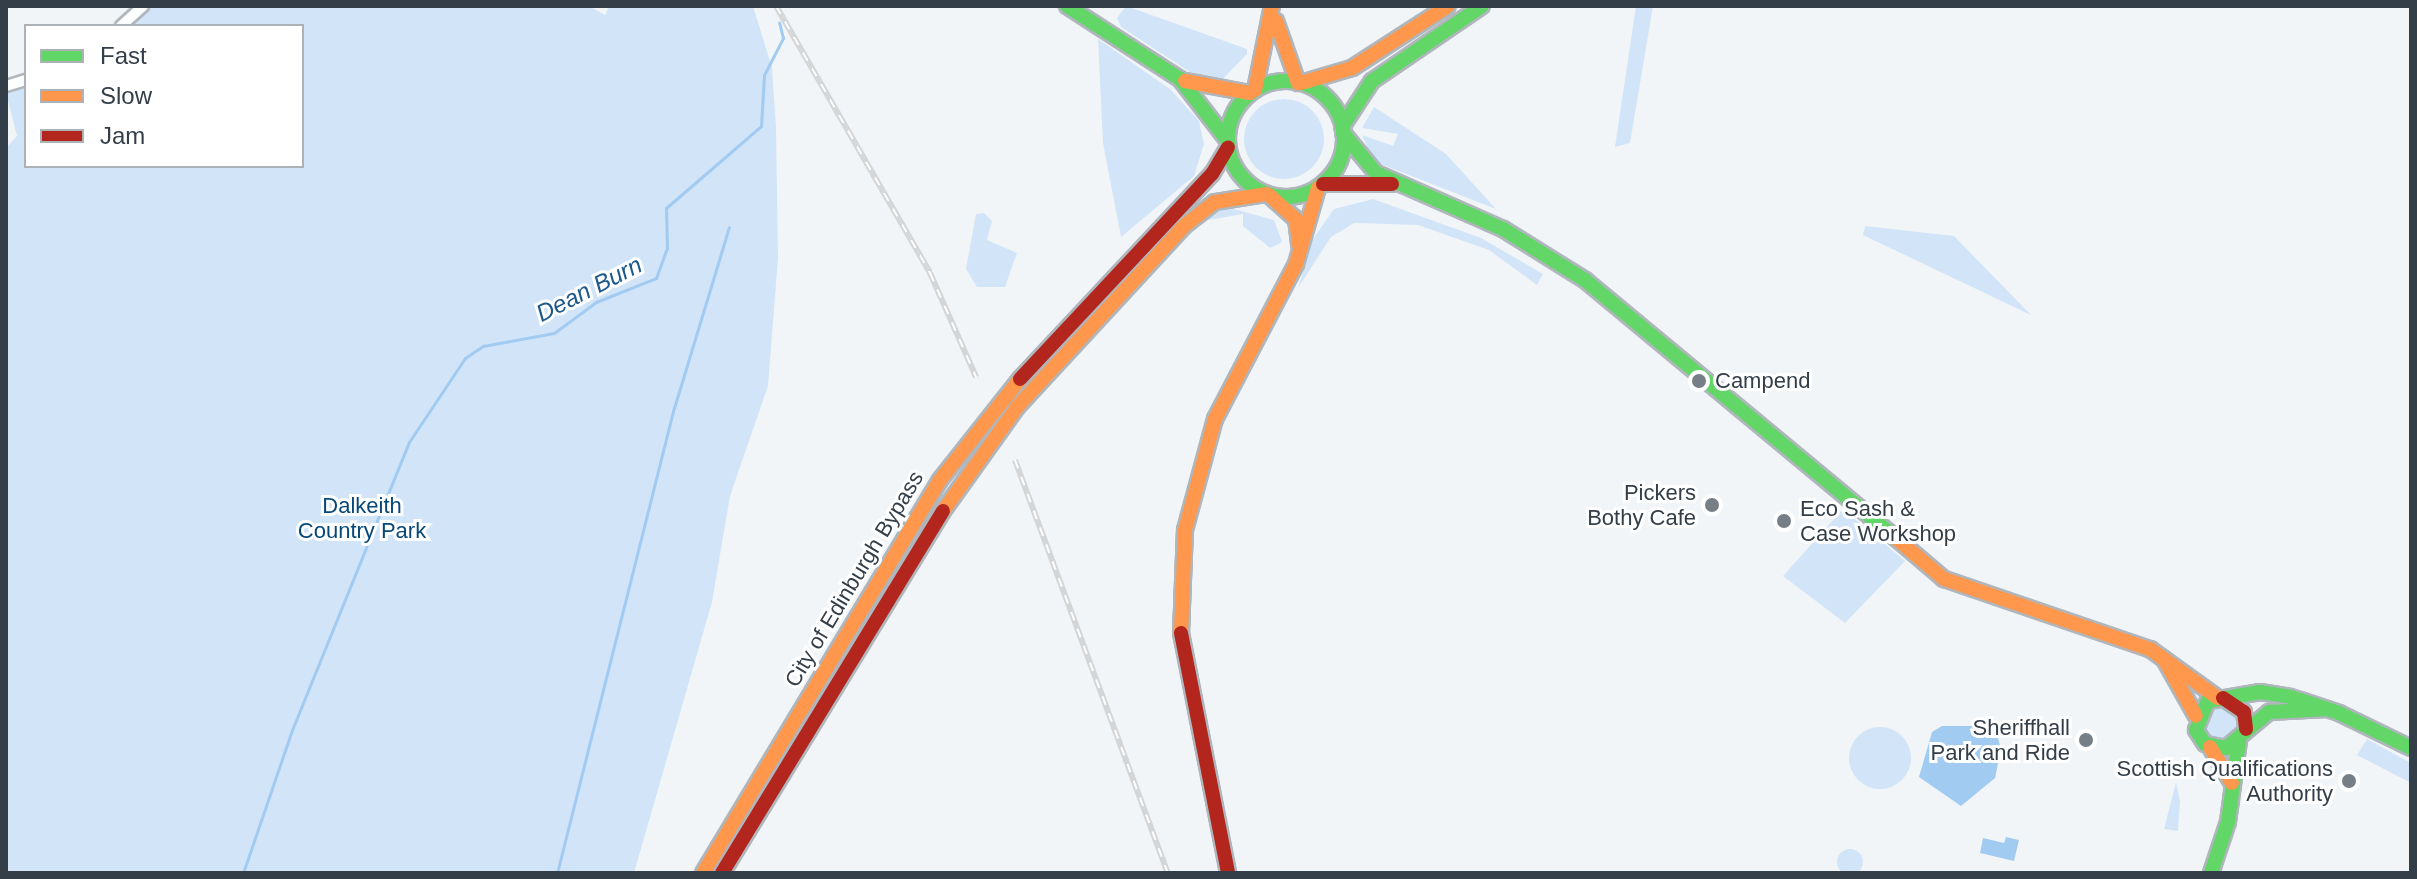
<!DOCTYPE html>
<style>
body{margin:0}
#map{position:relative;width:2417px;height:879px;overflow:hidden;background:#f2f5f7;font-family:Arial,sans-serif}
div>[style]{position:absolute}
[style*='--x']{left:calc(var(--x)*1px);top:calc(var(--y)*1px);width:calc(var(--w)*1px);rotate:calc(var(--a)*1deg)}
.green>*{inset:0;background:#d2e4f8}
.round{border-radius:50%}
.water>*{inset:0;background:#a2cbf2}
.stream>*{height:3px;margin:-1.5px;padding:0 1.5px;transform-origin:1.5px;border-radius:1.5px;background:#a2cbf2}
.roads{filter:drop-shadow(2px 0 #afb6bc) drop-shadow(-2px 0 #afb6bc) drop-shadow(0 2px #afb6bc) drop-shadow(0 -2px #afb6bc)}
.street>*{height:10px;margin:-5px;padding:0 5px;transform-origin:5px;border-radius:5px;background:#fdfefe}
.fast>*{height:14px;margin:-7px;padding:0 7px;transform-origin:7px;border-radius:7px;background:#63d668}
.fast>.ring{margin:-7px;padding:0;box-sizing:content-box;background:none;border:14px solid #63d668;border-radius:50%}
.slow>*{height:14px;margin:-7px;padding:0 7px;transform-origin:7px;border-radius:7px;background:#ff974d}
.jam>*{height:14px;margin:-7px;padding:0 7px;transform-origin:7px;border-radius:7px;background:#b3261e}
.rail>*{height:6px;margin-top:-3px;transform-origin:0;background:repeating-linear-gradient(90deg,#fff 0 9px,#d3d5d6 0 18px);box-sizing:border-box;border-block:2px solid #d3d5d6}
.dots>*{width:22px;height:22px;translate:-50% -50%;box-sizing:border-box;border:4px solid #fff;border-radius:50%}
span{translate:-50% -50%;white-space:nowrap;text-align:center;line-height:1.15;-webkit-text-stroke:6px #fff;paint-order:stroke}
.poi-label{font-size:22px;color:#333e49}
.left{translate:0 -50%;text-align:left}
.right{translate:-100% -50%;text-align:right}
.park-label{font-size:22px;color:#06487a}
.street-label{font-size:22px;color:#333e49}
.water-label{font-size:24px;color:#1c588b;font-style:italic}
.frame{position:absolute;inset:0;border:8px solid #333e49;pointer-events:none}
.legend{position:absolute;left:24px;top:24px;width:280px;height:144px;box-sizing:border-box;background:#fff;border:2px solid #adb2b6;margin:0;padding:10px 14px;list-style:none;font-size:24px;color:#333e49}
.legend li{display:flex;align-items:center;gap:16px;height:40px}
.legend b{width:40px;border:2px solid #adb2b6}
</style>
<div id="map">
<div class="green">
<div style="clip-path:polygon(149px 6px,589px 6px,605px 15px,609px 6px,753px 6px,772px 68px,776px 127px,778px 258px,768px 386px,730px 496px,712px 602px,634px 873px,6px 873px,6px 148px,17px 136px,6px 93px,26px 87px,26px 166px,302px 166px,302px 26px,128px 26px)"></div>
<div style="clip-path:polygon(1126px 6px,1247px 49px,1247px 54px,1218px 84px,1193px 74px,1121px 27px,1117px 18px)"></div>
<div style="clip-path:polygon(1636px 6px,1653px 6px,1630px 143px,1615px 147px)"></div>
<div style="clip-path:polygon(1098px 39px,1170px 89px,1199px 121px,1204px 144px,1194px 176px,1121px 237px,1103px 143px)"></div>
<div class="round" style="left:1244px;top:99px;width:80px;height:80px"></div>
<div style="clip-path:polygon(1374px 107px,1446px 154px,1496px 209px,1373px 161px,1362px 135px,1393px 146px,1398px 134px,1362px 128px)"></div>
<div style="clip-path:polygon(1373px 199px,1481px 238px,1543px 274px,1537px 285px,1489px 250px,1418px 225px,1354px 223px,1331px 237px,1298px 288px,1313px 239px,1334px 209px)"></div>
<div style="clip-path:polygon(1227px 207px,1274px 220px,1282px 242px,1270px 248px,1243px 226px,1243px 214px,1203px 221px)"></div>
<div style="clip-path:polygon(984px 213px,992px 221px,987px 240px,1017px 253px,1005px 287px,977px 287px,966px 269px,976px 214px)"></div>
<div style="clip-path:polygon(1865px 226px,1954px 236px,2031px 315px,1863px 235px)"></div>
<div style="clip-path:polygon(1843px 509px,1905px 561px,1845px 623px,1783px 576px)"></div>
<div class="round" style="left:2203px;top:706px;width:34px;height:34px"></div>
<div class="round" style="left:1849px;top:727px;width:62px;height:62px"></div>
<div style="clip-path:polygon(2367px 739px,2411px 763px,2411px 783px,2357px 755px)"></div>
<div style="clip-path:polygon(2176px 782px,2180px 801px,2178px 831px,2164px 829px)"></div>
<div class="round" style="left:1837px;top:849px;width:26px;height:26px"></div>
</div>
<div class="water">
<div style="clip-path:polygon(1942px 726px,1985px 726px,1996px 731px,2001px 749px,1995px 778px,1961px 806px,1919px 777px,1932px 732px)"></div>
<div style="clip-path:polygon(2006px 837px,2019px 840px,2014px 861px,1980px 853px,1983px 838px,2004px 843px)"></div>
</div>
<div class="stream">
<div style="--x:243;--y:873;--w:151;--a:-71.1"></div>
<div style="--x:292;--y:730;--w:311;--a:-67.9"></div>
<div style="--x:409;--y:442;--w:101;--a:-56.3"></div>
<div style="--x:465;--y:358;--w:22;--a:-34"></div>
<div style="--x:483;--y:346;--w:72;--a:-10.4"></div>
<div style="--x:554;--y:333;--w:52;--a:-36.4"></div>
<div style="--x:596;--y:302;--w:65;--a:-21.8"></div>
<div style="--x:656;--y:278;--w:32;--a:-70"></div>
<div style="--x:667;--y:248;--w:40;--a:-91.4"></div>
<div style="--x:666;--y:208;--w:125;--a:-40.8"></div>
<div style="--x:761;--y:126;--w:51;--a:-86.6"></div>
<div style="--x:764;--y:75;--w:42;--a:-62.8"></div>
<div style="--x:783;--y:38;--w:16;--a:-104"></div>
<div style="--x:557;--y:873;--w:479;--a:-75.9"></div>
<div style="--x:674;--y:408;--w:189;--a:-73.1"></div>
</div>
<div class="roads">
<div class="street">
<div style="--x:121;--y:26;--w:30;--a:-42"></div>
<div style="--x:6;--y:86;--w:21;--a:-17"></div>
</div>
<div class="fast">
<div style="--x:1067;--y:6;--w:135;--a:32.9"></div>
<div style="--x:1180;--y:79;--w:78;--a:52.3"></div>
<div class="ring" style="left:1228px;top:81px;width:102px;height:102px"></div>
<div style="--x:1342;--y:127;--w:55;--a:-56.9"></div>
<div style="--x:1372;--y:81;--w:133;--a:-34.3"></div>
<div style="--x:1343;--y:133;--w:52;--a:50.5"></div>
<div style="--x:1376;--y:173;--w:139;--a:23.8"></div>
<div style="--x:1503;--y:229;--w:97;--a:31.9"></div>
<div style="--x:1585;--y:280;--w:405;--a:39.7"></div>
<div style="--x:2327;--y:709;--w:58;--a:177"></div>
<div style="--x:2269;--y:712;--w:56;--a:140.1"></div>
<div style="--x:2226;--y:748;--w:21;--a:-169"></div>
<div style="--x:2205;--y:744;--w:17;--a:-123"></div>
<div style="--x:2196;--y:730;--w:31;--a:-68"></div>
<div style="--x:2208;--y:701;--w:53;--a:-9.8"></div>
<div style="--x:2260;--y:692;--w:30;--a:9"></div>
<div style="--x:2290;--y:697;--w:10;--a:17"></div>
<div style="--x:2300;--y:700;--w:41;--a:18.4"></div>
<div style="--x:2339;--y:713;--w:80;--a:25.9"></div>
<div style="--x:2211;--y:873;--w:54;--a:-71.6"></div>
<div style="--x:2228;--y:822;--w:82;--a:-82.3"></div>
</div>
<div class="slow">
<div style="--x:1276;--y:21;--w:66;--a:70.5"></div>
<div style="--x:1185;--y:81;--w:66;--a:10.5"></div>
<div style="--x:1301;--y:83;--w:53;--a:-16.4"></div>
<div style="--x:1352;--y:68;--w:114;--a:-32.9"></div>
<div style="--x:1255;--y:90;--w:86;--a:-78.6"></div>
<div style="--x:1269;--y:195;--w:36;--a:42"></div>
<div style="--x:1296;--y:219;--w:26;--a:83"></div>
<div style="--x:943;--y:511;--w:129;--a:-54.5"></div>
<div style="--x:1018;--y:406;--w:245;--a:-47.3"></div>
<div style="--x:1184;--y:226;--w:39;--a:-38"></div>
<div style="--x:1215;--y:202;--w:52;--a:-8.9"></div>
<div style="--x:1897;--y:539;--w:62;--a:40.4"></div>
<div style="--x:1944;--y:579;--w:218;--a:18.8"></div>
<div style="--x:2150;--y:649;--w:84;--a:35.8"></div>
<div style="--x:1181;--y:633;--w:103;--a:-87.8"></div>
<div style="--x:1185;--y:530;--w:115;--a:-74.9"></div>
<div style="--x:1215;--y:419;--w:175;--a:-62.4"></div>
<div style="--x:1296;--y:264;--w:79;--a:-73.9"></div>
<div style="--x:2164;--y:659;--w:65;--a:60.7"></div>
<div style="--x:2210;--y:747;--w:42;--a:58.6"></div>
<div style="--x:703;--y:873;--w:459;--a:-58.9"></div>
<div style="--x:940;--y:480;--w:129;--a:-51.6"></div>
</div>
<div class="jam">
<div style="--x:1323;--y:184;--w:69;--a:0"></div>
<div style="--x:1020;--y:379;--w:281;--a:-46.9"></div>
<div style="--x:1212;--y:174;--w:31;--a:-59"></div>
<div style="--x:1181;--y:633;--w:245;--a:78.9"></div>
<div style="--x:2223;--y:698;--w:25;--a:34"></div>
<div style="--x:2244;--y:712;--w:17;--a:83"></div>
<div style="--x:722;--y:873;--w:424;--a:-58.6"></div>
</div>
</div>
<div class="rail">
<div style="--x:776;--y:6;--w:308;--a:60"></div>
<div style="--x:930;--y:273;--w:114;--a:66.1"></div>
<div style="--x:1015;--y:460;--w:440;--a:69.7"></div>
</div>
<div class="dots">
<div style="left:1699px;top:381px;background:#767e86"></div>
<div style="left:1712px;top:505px;background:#767e86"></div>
<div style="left:1784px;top:521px;background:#767e86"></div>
<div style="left:2086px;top:740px;background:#767e86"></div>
<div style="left:2349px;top:781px;background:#767e86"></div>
</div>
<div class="poi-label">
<span class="left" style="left:1715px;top:381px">Campend</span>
<span class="right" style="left:1696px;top:505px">Pickers<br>Bothy Cafe</span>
<span class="left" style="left:1800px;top:521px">Eco Sash &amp;<br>Case Workshop</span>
<span class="right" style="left:2070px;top:740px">Sheriffhall<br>Park and Ride</span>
<span class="right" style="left:2333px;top:781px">Scottish Qualifications<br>Authority</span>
</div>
<div class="park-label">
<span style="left:362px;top:518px">Dalkeith<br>Country Park</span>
</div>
<div class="street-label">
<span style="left:854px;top:579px;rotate:-59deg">City of Edinburgh Bypass</span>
</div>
<div class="water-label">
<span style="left:589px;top:289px;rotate:-27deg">Dean Burn</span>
</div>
<div class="frame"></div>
<ul class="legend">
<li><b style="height:10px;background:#63d668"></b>Fast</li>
<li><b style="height:10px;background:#ff974d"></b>Slow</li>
<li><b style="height:10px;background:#b3261e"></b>Jam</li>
</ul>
</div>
